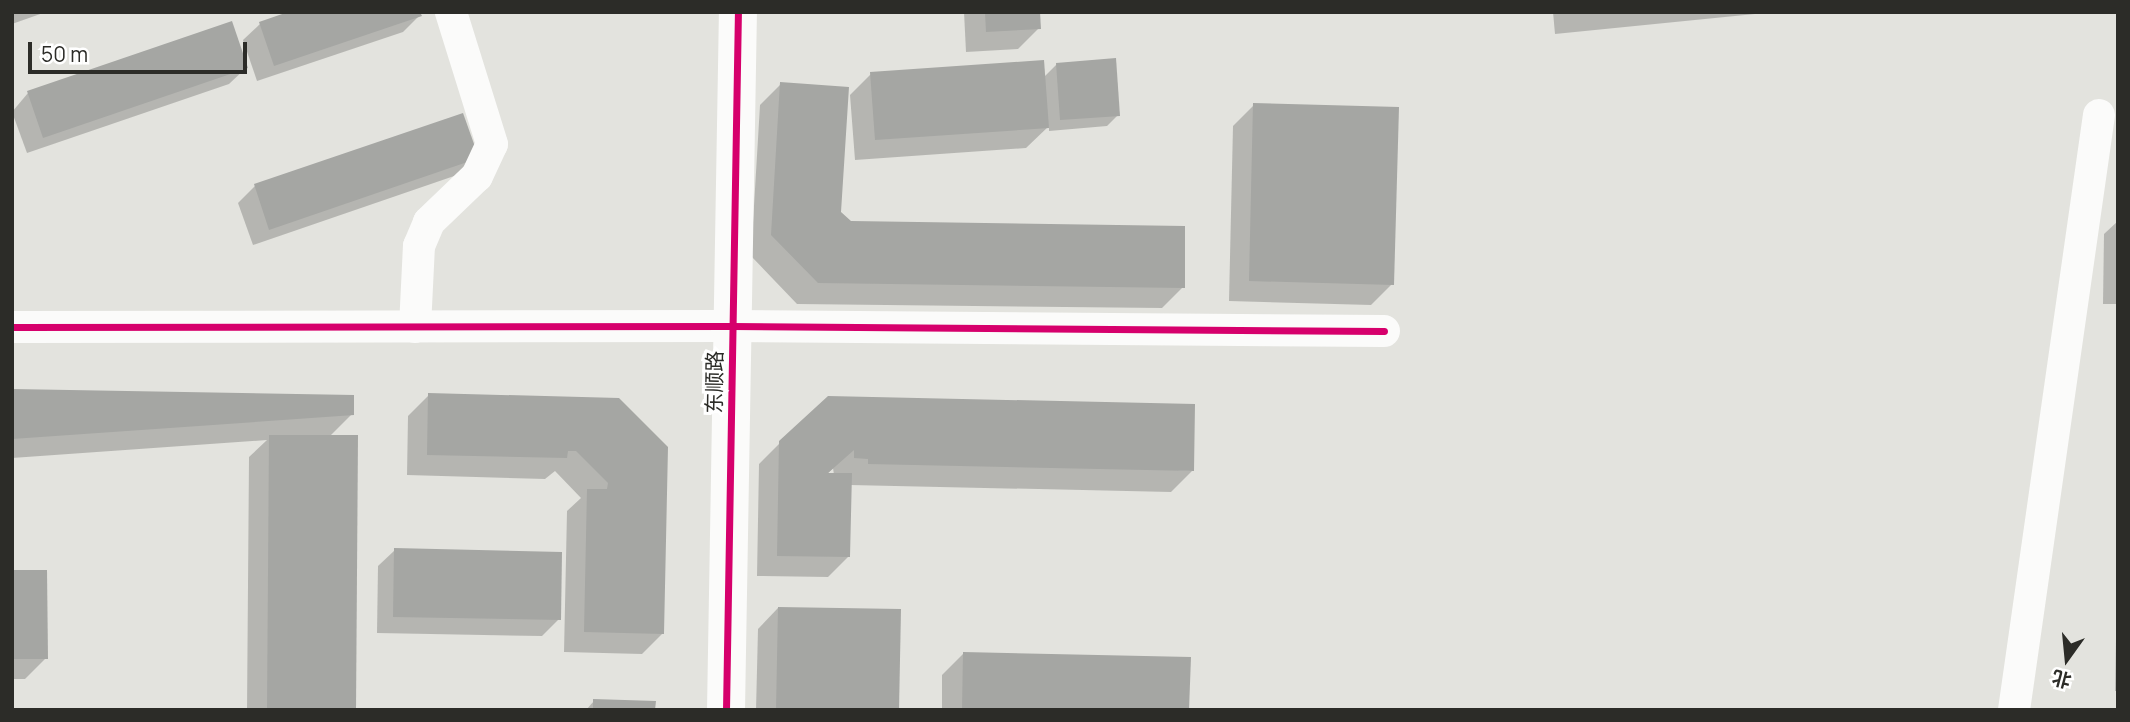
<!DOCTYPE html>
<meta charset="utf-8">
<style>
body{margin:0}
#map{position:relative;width:2130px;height:722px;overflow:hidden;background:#e3e3de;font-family:Manrope,"Noto Sans SC",sans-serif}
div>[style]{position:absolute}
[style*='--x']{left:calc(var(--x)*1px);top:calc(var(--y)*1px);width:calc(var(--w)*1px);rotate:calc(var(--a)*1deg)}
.shadow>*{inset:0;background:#0003}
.building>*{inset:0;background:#a5a6a3}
.street>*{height:32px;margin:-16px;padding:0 16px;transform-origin:16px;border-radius:16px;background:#fbfbfa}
.secondary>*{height:38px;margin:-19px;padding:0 19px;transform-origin:19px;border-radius:19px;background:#fbfbfa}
.cycleway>*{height:7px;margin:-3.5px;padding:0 3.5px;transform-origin:3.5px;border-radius:3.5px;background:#d6006c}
span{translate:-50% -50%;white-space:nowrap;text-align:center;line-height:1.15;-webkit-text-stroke:6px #fff;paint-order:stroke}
.street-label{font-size:21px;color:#2c2c28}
.frame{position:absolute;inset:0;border:14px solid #2c2c28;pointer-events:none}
.north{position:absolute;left:2032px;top:624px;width:70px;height:70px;-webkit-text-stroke:5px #fff;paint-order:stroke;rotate:195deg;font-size:19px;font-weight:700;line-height:28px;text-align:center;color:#2c2c28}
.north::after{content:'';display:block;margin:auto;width:24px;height:32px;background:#2c2c28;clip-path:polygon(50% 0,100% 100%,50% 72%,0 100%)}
.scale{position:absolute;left:28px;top:42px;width:219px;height:32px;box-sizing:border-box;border:4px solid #2c2c28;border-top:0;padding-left:9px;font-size:21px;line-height:24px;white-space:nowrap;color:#2c2c28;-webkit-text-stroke:5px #fff;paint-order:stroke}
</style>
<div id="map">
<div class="shadow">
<div style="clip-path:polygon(12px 12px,46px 12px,12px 24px)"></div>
<div style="clip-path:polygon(964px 12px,1038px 12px,1039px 28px,1018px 49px,966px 52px)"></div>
<div style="clip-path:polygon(1553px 12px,1775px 12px,1555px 34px)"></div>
<div style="clip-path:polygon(420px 15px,403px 32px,257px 81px,243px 40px,260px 24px)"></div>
<div style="clip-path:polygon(1057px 64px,1118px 115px,1107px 126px,1049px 131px,1049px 126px,1026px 148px,855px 160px,850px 95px,871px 74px,1044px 77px)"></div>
<div style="clip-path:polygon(246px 68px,229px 84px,27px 153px,12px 112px,28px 93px)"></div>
<div style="clip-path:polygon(781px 84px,840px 213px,850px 223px,1183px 287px,1162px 308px,797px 304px,751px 256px,760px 105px)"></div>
<div style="clip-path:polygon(1254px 105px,1392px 284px,1371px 305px,1229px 301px,1233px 126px)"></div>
<div style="clip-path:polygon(462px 115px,477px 158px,460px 174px,253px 245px,238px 203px,255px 186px)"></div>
<div style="clip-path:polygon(2118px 221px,2118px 304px,2103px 304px,2104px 234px)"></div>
<div style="clip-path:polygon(12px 391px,352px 414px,329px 437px,354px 710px,247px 710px,249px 457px,267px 440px,12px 458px)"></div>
<div style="clip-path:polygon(429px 395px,618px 400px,663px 633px,642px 654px,564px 652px,567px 511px,581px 498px,555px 471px,545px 479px,407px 475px,408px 416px)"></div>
<div style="clip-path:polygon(evenodd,780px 443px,1192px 471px,1171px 492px,850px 485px,848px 557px,828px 577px,757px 576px,759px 464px,780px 443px,833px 468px,834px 475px,826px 475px,833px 468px)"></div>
<div style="clip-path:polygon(395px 550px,559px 619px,542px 636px,377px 633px,378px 566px)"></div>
<div style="clip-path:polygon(12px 572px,46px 658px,25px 679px,12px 679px)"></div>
<div style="clip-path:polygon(778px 608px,897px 710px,756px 710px,758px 629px)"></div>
<div style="clip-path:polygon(2118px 636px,2118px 691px,2115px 691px,2116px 638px)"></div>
<div style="clip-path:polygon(963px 654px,1188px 710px,942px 710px,942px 675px)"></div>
<div style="clip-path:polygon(594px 701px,654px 710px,586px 710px)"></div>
</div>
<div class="building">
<div style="clip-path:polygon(288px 12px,420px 12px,422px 16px,274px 66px,259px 22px)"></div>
<div style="clip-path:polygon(985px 12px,1040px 12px,1041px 29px,986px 32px)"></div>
<div style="clip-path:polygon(232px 21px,248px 68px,43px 138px,27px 91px)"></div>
<div style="clip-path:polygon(1116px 58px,1120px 116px,1060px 120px,1056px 63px)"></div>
<div style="clip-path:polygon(1044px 60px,1049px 128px,875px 140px,870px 72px)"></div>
<div style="clip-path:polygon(780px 82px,849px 87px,841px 212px,851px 221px,1185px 226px,1185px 288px,818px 283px,771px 235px)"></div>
<div style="clip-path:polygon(1253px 103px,1399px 107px,1394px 285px,1249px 281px)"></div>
<div style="clip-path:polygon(463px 113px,479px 158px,269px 230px,254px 184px)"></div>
<div style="clip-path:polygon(12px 389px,354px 395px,354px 415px,12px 439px)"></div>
<div style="clip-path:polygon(428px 393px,619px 398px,668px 447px,664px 634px,584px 632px,587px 489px,607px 489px,608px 483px,576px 451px,568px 451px,567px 458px,427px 455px)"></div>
<div style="clip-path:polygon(828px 396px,1195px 404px,1194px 471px,868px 464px,868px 459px,854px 458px,854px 450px,828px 473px,852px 473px,850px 557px,777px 556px,779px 441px)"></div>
<div style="clip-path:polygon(269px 435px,358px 435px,356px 710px,267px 710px)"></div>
<div style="clip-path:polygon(394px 548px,562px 552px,561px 620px,393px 617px)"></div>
<div style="clip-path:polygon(12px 570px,47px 570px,48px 659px,12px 659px)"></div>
<div style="clip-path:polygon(778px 607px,901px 609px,899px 710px,776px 710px)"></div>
<div style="clip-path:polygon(963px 652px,1191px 657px,1189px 710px,962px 710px)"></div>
<div style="clip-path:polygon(593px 699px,656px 701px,655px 710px,593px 710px)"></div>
</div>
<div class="street">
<div style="--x:12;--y:327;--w:720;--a:-0.08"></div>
<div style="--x:732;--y:326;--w:652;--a:0.44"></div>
<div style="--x:415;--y:327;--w:81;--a:-87.2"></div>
<div style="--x:419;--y:246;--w:26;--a:-67"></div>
<div style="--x:429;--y:222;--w:66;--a:-43.8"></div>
<div style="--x:477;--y:176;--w:35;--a:-65"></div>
<div style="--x:492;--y:144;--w:138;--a:-107.3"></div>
<div style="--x:2014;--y:710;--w:601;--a:-81.87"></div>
</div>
<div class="secondary">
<div style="--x:726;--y:710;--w:698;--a:-89.02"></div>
</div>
<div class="cycleway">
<div style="--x:12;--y:327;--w:720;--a:-0.08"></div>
<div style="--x:732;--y:326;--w:652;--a:0.44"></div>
<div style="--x:726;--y:710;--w:698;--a:-89.02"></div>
</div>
<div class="street-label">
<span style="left:714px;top:382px;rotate:-89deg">东顺路</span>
</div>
<div class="frame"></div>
<div class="north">北</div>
<div class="scale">50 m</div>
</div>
